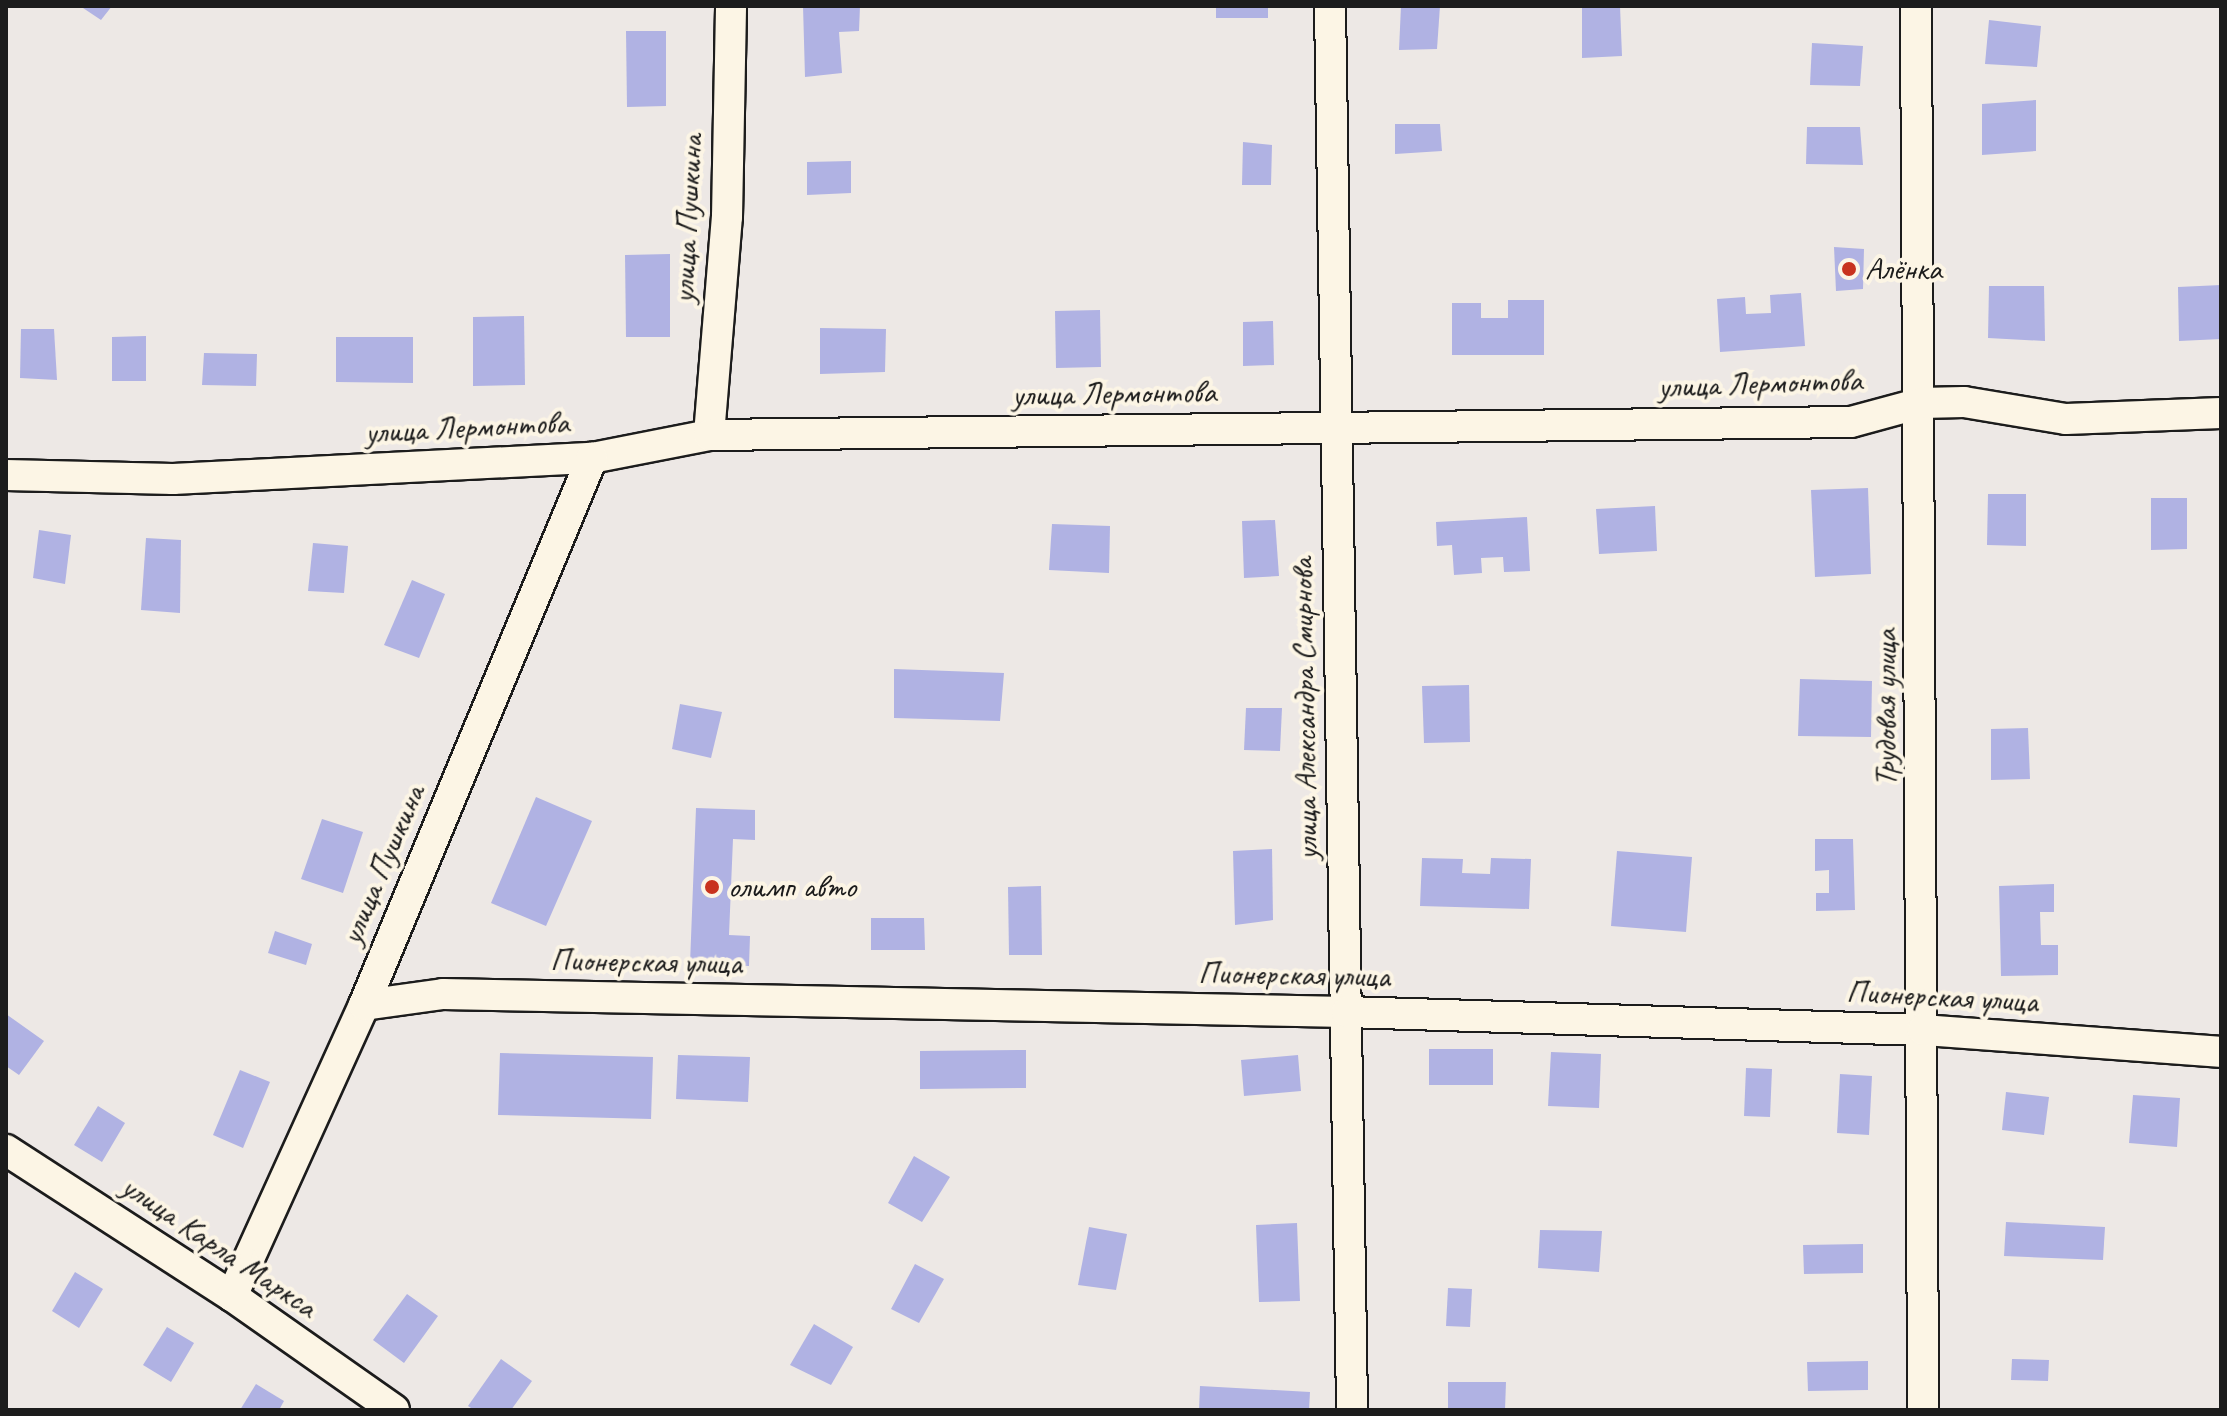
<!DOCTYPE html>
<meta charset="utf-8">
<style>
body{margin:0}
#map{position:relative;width:2227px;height:1416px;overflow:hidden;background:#ede8e5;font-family:Caveat,sans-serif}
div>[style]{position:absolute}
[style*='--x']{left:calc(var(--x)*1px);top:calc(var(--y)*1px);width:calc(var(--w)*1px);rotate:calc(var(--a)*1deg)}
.building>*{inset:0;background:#b0b2e3}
.roads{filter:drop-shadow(2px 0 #1c1c1c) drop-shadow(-2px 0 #1c1c1c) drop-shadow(0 2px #1c1c1c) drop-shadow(0 -2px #1c1c1c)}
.minor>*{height:30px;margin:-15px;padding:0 15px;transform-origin:15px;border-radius:15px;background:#fcf5e5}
.dots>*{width:22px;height:22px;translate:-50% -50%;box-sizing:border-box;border:4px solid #fcf5e5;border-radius:50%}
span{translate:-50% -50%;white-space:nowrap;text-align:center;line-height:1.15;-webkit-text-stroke:8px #fcf5e5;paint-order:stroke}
.street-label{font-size:32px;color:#1c1c1c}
.poi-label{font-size:32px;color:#1c1c1c}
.left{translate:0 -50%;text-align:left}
.frame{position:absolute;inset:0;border:8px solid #1c1c1c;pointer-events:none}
</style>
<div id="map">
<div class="building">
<div style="clip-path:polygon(80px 6px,112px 6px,101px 20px)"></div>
<div style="clip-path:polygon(803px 6px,860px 6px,859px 31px,839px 32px,842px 73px,805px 77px)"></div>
<div style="clip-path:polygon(1216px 6px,1268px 6px,1268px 18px,1216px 18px)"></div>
<div style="clip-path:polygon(1401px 6px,1440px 6px,1437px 49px,1399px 50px)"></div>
<div style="clip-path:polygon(1582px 6px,1620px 6px,1622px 56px,1582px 58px)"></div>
<div style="clip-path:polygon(1989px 20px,2041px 26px,2037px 67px,1985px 64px)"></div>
<div style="clip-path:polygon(626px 31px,666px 31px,666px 106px,627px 107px)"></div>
<div style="clip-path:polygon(1812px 43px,1863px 46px,1860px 86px,1810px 85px)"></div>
<div style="clip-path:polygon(2036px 100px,2036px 151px,1982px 155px,1982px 104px)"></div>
<div style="clip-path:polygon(1395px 124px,1440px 124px,1442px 151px,1395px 154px)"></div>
<div style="clip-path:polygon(1807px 127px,1860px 127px,1863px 165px,1806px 164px)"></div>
<div style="clip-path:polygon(1243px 142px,1272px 145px,1271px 185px,1242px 185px)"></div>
<div style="clip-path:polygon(851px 161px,851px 193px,807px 195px,807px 162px)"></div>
<div style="clip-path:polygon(1834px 247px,1864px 249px,1863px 289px,1836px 291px)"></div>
<div style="clip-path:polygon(670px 254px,670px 337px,626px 337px,625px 255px)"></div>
<div style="clip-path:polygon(2221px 285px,2221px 339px,2179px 341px,2178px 287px)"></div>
<div style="clip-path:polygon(1989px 286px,2044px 286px,2045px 341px,1988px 338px)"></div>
<div style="clip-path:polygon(1801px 293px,1805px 346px,1720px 352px,1717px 299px,1745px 297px,1746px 314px,1771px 313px,1770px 295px)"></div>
<div style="clip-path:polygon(1508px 300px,1544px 300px,1544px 355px,1452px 355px,1452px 303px,1481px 303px,1481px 318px,1508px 318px)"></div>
<div style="clip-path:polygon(1100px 310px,1101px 367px,1056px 368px,1055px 311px)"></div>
<div style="clip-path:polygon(524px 316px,525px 385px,473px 386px,473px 317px)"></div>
<div style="clip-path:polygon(1273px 321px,1274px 365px,1243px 366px,1243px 322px)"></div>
<div style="clip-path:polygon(820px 328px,886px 329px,885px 372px,820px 374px)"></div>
<div style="clip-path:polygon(21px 329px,54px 329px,57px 380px,20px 378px)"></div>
<div style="clip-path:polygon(146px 336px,146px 381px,112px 381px,112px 337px)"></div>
<div style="clip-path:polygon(336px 337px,413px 337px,413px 383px,336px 382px)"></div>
<div style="clip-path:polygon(204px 353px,257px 354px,256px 386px,202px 385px)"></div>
<div style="clip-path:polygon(1868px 488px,1871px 574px,1815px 577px,1811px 490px)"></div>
<div style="clip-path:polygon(1988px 494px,2026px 494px,2026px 546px,1987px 545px)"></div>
<div style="clip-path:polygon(2151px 498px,2187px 498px,2187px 549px,2151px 550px)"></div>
<div style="clip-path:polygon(1655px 506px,1657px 551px,1599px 554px,1596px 509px)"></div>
<div style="clip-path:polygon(1527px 517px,1530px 571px,1504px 572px,1503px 557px,1481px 558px,1482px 573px,1454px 575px,1452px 545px,1437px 546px,1436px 522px)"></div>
<div style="clip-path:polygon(1275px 520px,1279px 576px,1244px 578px,1242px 521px)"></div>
<div style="clip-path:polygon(1052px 524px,1110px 526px,1109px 573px,1049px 570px)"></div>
<div style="clip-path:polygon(39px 530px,71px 535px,65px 584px,33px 578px)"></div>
<div style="clip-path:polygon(146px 538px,181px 540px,180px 613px,141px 610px)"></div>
<div style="clip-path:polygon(313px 543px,348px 546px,344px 593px,308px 591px)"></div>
<div style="clip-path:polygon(412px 580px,445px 594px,419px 658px,384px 645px)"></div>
<div style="clip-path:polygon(894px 669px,1004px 673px,1000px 721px,894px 718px)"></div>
<div style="clip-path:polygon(1800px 679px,1872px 681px,1871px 737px,1798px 736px)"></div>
<div style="clip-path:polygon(1469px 685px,1470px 742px,1424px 743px,1422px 686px)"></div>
<div style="clip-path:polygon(680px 704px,722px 712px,711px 758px,672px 749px)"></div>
<div style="clip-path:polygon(1246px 708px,1282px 708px,1280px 751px,1244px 750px)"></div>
<div style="clip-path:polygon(2028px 728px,2030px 779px,1991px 780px,1991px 729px)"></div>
<div style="clip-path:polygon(536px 797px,592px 821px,546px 926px,491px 903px)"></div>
<div style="clip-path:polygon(696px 808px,755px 810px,755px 840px,733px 839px,729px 935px,750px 936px,749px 966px,690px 964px)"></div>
<div style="clip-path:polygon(322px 819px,363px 832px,343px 893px,301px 879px)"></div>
<div style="clip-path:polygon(1815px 839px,1853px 839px,1855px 910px,1816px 911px,1816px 893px,1829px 893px,1829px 870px,1815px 871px)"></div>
<div style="clip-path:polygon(1272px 849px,1273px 920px,1235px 925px,1233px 851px)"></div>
<div style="clip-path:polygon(1617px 851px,1692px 857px,1686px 932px,1611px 926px)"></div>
<div style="clip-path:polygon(1422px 858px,1463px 859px,1462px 873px,1490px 874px,1491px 858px,1531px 859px,1529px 909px,1420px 906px)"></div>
<div style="clip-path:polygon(2054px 884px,2054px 912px,2040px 912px,2041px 945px,2058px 945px,2058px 975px,2001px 976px,1999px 886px)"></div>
<div style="clip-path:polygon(1041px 886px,1042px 955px,1009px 955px,1008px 887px)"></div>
<div style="clip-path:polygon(871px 918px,924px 918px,925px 950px,871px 950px)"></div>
<div style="clip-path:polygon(275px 931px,312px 944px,306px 965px,268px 953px)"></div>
<div style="clip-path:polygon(6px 1014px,44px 1041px,19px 1075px,6px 1066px)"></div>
<div style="clip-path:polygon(1429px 1049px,1493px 1049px,1493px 1085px,1429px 1085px)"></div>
<div style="clip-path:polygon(1026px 1050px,1026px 1088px,920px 1089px,920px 1051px)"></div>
<div style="clip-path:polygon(1551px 1052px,1601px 1054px,1599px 1108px,1548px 1106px)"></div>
<div style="clip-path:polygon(500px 1053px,653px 1057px,651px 1119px,498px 1115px)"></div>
<div style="clip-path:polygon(678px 1055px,750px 1057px,748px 1102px,676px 1099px)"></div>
<div style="clip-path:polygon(1298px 1055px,1301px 1091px,1244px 1096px,1241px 1060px)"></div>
<div style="clip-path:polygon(1746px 1068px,1772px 1069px,1770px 1117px,1744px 1116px)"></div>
<div style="clip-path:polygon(240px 1070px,270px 1082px,243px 1148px,213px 1135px)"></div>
<div style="clip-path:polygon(1840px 1074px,1872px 1076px,1869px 1135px,1837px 1133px)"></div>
<div style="clip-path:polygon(2006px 1092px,2049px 1097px,2044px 1135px,2002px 1130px)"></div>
<div style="clip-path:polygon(2133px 1095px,2180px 1098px,2177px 1147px,2129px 1143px)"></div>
<div style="clip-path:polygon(98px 1106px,125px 1123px,102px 1162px,74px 1145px)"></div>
<div style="clip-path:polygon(914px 1156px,950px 1177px,922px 1222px,888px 1203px)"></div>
<div style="clip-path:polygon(2006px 1222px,2105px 1227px,2103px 1260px,2004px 1256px)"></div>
<div style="clip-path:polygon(1297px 1223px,1300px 1301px,1259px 1302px,1256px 1225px)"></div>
<div style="clip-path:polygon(1089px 1227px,1127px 1234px,1116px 1290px,1078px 1285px)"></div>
<div style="clip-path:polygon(1540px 1230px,1602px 1231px,1599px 1272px,1538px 1268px)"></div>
<div style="clip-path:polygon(1863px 1244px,1863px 1273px,1804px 1274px,1803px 1245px)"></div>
<div style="clip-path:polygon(915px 1264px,944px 1279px,919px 1323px,891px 1309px)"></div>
<div style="clip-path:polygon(75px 1272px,103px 1289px,79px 1328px,52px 1311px)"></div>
<div style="clip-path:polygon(1448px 1288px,1472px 1289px,1470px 1327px,1446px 1326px)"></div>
<div style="clip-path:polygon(407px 1294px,438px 1316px,404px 1363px,373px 1340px)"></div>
<div style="clip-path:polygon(814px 1324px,853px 1347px,831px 1385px,790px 1365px)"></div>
<div style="clip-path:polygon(167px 1327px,194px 1343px,171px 1382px,143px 1365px)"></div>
<div style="clip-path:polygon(501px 1359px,532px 1381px,511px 1410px,474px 1410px,468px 1406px)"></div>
<div style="clip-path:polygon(2012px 1359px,2049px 1360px,2048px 1381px,2011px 1380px)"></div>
<div style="clip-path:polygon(1868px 1361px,1868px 1390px,1808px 1391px,1807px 1362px)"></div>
<div style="clip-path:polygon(1448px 1382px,1506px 1382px,1505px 1410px,1448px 1410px)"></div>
<div style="clip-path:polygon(256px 1384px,284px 1401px,279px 1410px,240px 1410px)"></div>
<div style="clip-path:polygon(1200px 1386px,1310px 1392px,1309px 1410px,1199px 1410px)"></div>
</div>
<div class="roads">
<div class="minor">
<div style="--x:1330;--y:6;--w:1404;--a:89.1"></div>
<div style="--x:1916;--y:6;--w:1404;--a:89.71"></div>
<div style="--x:709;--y:435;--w:219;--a:-85.3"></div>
<div style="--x:727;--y:217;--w:211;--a:-88.9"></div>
<div style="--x:6;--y:475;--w:167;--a:1.4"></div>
<div style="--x:173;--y:479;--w:420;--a:-2.9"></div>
<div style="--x:592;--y:458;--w:119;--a:-11.1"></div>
<div style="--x:709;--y:435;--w:1142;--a:-0.65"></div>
<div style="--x:1851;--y:422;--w:73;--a:-15.2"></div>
<div style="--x:1921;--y:403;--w:43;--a:-1.3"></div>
<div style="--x:1964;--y:402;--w:103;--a:9.5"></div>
<div style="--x:2066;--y:419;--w:155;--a:-2.2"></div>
<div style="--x:364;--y:1005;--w:80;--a:-7.9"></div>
<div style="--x:443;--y:994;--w:904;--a:1.14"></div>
<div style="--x:1347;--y:1012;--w:576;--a:1.79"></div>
<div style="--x:1923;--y:1030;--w:299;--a:4.2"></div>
<div style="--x:6;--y:1150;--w:269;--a:32.9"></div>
<div style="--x:232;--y:1296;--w:198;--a:35.1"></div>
<div style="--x:232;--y:1296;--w:320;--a:-65.6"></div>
<div style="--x:364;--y:1005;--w:593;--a:-67.37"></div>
</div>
</div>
<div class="dots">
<div style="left:1849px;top:269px;background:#c8321e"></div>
<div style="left:712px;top:887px;background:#c8321e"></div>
</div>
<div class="street-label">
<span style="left:688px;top:219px;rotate:-87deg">улица Пушкина</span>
<span style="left:1760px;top:384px;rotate:-2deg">улица Лермонтова</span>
<span style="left:1114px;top:394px;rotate:-1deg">улица Лермонтова</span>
<span style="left:467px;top:428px;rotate:-3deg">улица Лермонтова</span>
<span style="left:1886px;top:708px;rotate:-90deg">Трудовая улица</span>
<span style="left:1305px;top:709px;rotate:-91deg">улица Александра Смирнова</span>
<span style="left:383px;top:865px;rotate:-67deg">улица Пушкина</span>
<span style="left:646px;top:962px;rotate:1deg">Пионерская улица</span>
<span style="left:1294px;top:975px;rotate:1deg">Пионерская улица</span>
<span style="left:1942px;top:997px;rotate:3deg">Пионерская улица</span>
<span style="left:219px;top:1247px;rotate:34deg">улица Карла Маркса</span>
</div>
<div class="poi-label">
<span class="left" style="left:1865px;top:269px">Алёнка</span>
<span class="left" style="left:728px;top:887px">олимп авто</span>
</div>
<div class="frame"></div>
</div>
